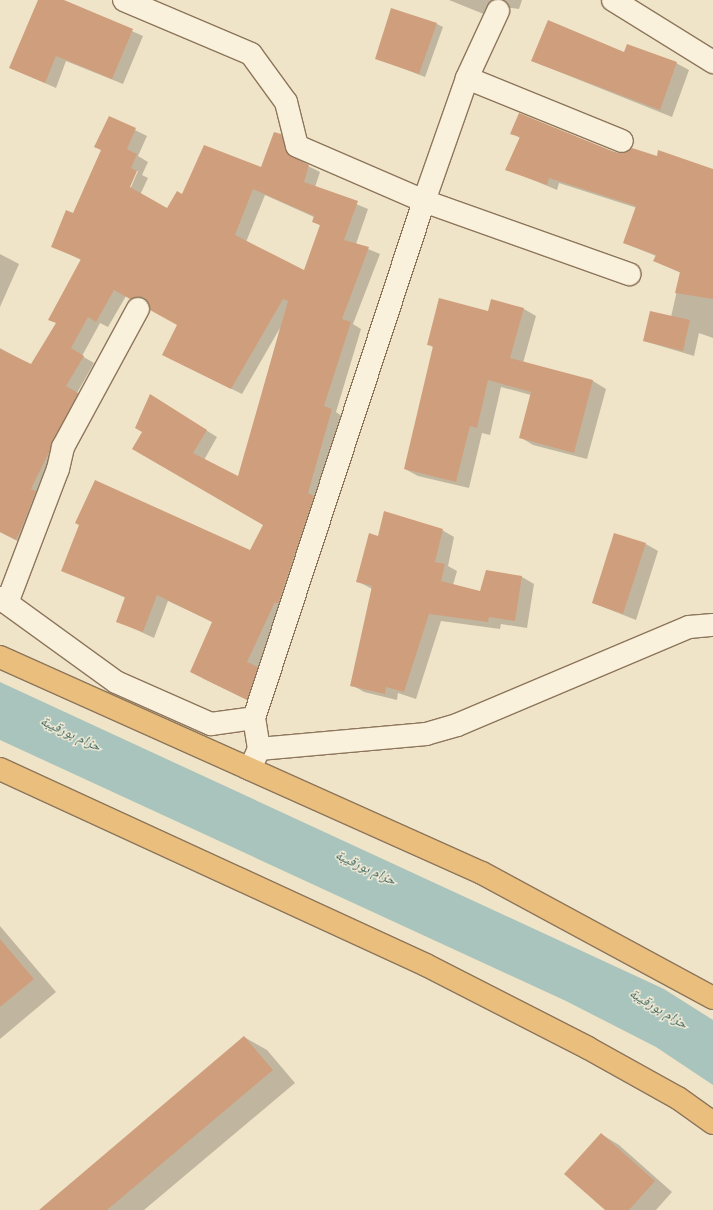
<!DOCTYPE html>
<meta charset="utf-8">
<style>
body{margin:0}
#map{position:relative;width:713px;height:1210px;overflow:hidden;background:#f0e4c8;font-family:"Playfair Display","Noto Naskh Arabic",serif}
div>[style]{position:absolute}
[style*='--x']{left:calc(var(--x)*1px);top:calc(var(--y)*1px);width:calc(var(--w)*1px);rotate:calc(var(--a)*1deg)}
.water>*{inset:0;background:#a9c4bc}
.shadow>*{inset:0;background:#0003}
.building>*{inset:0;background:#cf9f7d}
.roads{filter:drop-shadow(1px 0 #8d765c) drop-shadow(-1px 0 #8d765c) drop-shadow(0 1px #8d765c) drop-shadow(0 -1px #8d765c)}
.minor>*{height:22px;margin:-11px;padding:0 11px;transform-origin:11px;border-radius:11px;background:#faf1dc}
.trunk>*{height:22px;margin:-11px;padding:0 11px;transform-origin:11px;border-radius:11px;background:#eabe7c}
span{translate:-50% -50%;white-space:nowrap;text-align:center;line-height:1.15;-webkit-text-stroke:3px #f7eed8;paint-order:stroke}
.water-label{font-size:14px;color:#2f5d5a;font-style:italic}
</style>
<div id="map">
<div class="water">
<div style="clip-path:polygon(0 682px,664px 989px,713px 1020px,713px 1085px,656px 1047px,566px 1001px,0 740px)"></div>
</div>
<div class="shadow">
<div style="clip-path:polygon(39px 0,62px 0,143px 36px,123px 84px,66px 61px,56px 88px,11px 68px)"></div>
<div style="clip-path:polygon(449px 0,522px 0,519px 9px,504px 7px,496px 19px)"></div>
<div style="clip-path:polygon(437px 24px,443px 27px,425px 77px,376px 58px)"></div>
<div style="clip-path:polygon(625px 54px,676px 63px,689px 70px,672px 117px,532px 61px)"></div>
<div style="clip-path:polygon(evenodd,109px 117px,147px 136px,138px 156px,148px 162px,142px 175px,148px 178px,140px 195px,167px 210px,182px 195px,262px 169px,281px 135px,292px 142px,298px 161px,320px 172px,315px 187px,368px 209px,356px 244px,380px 254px,353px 324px,361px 329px,336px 412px,343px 417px,287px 608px,258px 668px,268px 674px,258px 705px,202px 678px,213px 622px,168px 601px,154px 638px,117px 621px,126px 598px,62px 570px,251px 551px,264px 525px,133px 449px,161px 402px,217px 437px,204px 460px,239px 477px,280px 328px,242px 394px,163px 355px,179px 325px,149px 305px,126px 296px,108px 327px,100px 323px,82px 356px,94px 363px,77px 393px,89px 400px,27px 546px,0 532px,0 348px,31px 365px,57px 323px,81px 260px,52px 246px,74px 214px,102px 150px,95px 147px,109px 117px,136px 171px,138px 171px,129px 192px,127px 192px,136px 171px,109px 117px,265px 195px,314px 217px,313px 221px,321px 226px,305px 271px,246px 242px,265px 195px)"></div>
<div style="clip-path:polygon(512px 133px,713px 170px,713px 338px,699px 333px,694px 356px,644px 341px,671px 317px,681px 273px,654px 261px,656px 256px,624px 243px,637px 208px,559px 183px,557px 190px,507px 169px,520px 138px)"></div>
<div style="clip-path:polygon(0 254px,19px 264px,0 307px)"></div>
<div style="clip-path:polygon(524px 309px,536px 316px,523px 363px,593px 381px,606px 389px,587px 459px,533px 445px,520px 437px,531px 395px,501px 387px,490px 435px,482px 433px,469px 488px,418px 476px,405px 469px,434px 348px,428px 344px,489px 312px)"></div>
<div style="clip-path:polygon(442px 530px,454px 537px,448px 566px,457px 571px,453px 585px,481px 592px,522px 577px,534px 584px,527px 628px,501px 624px,500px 629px,441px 621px,416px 699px,398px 693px,397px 700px,364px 692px,352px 685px,372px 589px,357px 581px,379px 537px)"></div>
<div style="clip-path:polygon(646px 544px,658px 551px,636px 620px,593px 603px)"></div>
<div style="clip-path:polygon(0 926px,56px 992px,0 1039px)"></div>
<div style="clip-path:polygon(244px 1037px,267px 1050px,295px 1083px,144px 1210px,40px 1210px)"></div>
<div style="clip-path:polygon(601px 1134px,619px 1145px,672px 1192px,656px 1210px,606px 1210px)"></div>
</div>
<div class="building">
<div style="clip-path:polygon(38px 0,64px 0,133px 29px,112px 79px,56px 56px,45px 83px,9px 68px)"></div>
<div style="clip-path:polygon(391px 8px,437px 23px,419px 74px,375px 59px)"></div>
<div style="clip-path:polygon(548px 20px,624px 52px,627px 44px,677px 62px,660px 110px,531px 61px)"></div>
<div style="clip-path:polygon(519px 113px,617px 153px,624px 153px,632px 148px,657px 156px,658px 150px,713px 169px,713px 299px,675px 293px,680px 272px,653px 261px,656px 255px,623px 243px,636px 206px,549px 178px,547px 185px,505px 170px,520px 137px,510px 134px)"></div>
<div style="clip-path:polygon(evenodd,109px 116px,136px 128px,127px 149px,137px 154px,131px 168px,137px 171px,130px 187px,167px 208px,177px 191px,182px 194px,204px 145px,261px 167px,274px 132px,281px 134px,288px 154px,309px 165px,304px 182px,358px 201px,344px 240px,369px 247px,342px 319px,351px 322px,324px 406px,332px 409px,308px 493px,314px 496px,278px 604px,275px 602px,247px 662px,258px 667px,247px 700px,190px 672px,212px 622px,157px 595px,143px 632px,116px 622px,125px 597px,61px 571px,79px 525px,75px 523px,95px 480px,250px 550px,263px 525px,132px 449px,142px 432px,135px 428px,150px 394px,207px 430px,193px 453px,238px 476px,288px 301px,283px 299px,231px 389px,162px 355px,177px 325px,150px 310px,144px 298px,130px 299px,114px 290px,96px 322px,88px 317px,71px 348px,84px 356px,66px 386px,78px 393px,31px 489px,36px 491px,22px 527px,16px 540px,0 532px,0 349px,31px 364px,56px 323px,48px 320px,81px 259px,51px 247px,66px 210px,73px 213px,101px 150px,94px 147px,109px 116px,253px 189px,314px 216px,312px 222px,320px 225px,304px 270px,235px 235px,253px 189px)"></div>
<div style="clip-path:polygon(439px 298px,488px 311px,491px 299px,524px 308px,510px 358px,593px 380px,574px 453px,519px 438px,531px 392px,488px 380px,477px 428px,470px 426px,456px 482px,404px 469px,433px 346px,427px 345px)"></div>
<div style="clip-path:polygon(650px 311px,690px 320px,683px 351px,643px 341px)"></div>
<div style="clip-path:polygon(384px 511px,443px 529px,435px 562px,445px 564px,441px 581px,480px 591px,486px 570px,522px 576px,515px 621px,489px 617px,488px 622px,429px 614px,404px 692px,386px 687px,385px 694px,350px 686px,372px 586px,356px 582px,369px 533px,378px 536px)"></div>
<div style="clip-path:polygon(614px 533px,646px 543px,623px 614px,592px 603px)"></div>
<div style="clip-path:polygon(0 939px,34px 979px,0 1007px)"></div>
<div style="clip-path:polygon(244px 1036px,273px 1070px,107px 1210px,39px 1210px)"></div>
<div style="clip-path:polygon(601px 1133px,655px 1181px,629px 1210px,605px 1210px,564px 1174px)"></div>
</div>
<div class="roads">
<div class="minor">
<div style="--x:124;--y:0;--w:138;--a:23"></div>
<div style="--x:251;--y:54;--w:59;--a:53.9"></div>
<div style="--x:286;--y:102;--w:45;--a:76"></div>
<div style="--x:297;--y:146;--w:138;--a:23.4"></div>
<div style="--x:424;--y:201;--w:130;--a:-70.7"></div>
<div style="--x:467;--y:78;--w:167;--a:22.1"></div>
<div style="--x:613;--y:0;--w:118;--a:31.8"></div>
<div style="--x:467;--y:78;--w:74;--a:-65.2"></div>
<div style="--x:0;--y:598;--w:143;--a:35.9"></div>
<div style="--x:116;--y:682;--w:104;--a:23.9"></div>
<div style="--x:211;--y:724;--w:43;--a:-7.9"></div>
<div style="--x:7;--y:603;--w:143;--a:-69.2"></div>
<div style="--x:58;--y:469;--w:23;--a:-77"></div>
<div style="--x:63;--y:447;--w:157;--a:-61.5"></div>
<div style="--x:259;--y:749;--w:168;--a:-5.1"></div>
<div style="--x:426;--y:734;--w:32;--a:-16"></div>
<div style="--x:457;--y:725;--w:252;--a:-22.9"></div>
<div style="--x:689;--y:627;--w:24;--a:-5"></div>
<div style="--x:250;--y:769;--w:22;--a:-66"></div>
<div style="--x:259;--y:749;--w:31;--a:-99"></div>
<div style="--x:254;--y:718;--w:544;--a:-71.8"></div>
<div style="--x:424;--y:201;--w:218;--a:19.6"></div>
</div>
<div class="trunk">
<div style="--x:0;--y:657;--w:528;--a:24.14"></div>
<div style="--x:482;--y:873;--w:263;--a:28.4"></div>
<div style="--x:0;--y:769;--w:469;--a:24.7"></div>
<div style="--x:426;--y:965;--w:182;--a:27.1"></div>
<div style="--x:588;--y:1048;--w:103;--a:29.1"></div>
<div style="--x:678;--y:1098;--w:43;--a:35.5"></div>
</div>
</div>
<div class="water-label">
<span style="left:71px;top:733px;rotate:25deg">حزام بورقيبة</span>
<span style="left:366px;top:867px;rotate:25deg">حزام بورقيبة</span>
<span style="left:659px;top:1008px;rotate:31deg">حزام بورقيبة</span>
</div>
</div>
